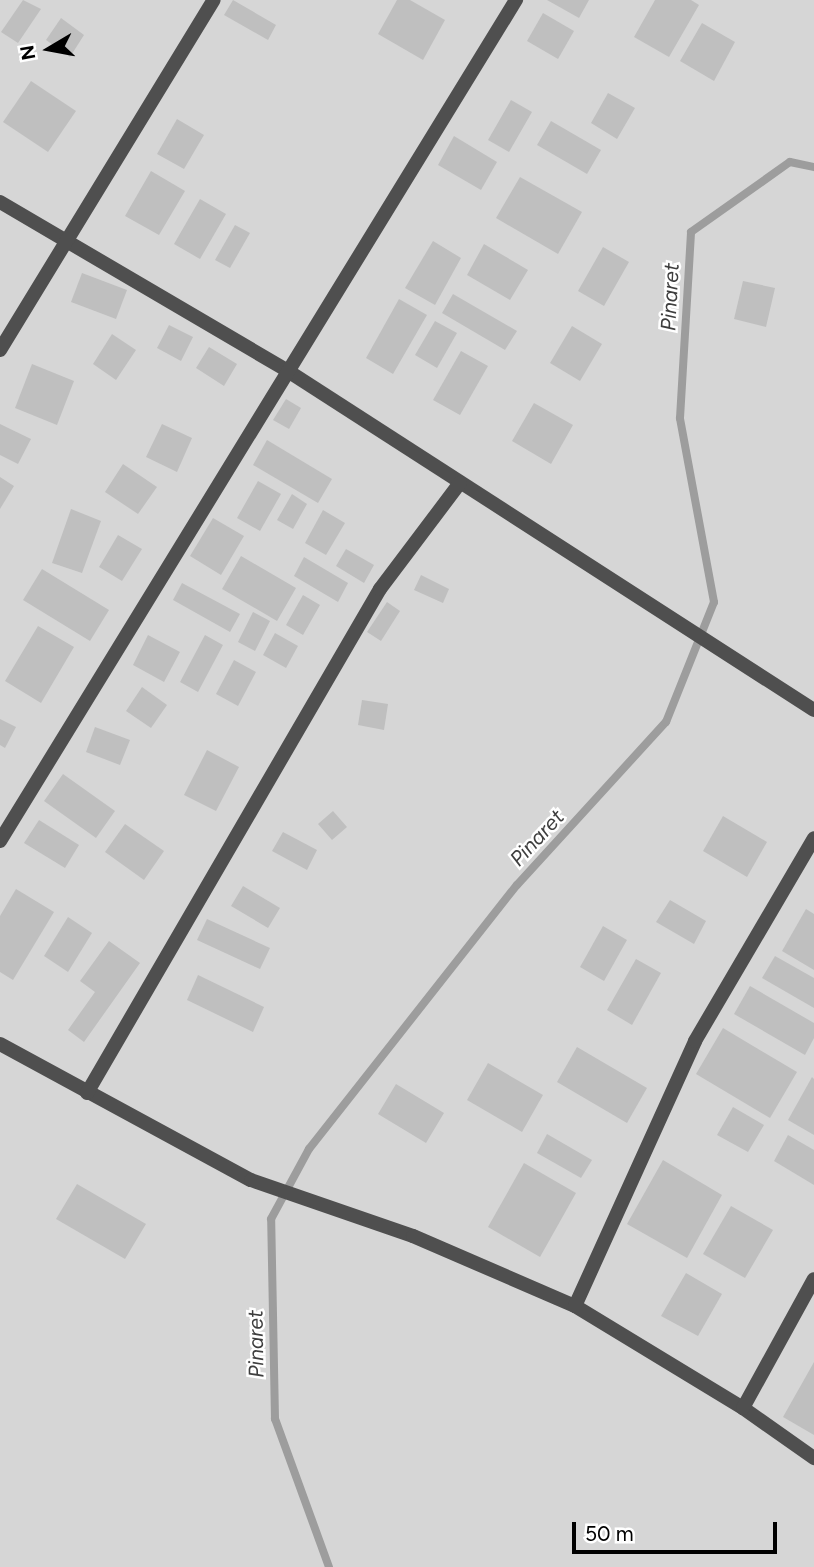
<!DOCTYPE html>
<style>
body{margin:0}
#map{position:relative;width:814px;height:1567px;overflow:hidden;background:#fff;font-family:Figtree,sans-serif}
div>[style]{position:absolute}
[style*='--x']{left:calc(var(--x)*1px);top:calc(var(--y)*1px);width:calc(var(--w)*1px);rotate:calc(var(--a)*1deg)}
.green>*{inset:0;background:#d6d6d6}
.stream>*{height:8px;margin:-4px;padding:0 4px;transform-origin:4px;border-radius:4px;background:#9d9d9d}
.building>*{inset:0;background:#bfbfbf}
.street>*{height:14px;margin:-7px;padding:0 7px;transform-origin:7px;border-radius:7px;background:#4f4f4f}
span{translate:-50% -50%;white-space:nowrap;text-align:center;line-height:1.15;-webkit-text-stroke:5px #fff;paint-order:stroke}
.water-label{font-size:21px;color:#3e3e3e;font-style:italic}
.north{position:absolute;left:14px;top:14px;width:70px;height:70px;-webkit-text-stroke:5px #fff;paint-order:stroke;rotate:260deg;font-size:19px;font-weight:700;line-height:28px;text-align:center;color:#000}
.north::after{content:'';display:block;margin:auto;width:24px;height:32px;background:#000;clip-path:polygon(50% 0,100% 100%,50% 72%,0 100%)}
.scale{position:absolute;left:572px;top:1522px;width:205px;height:32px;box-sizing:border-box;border:4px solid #000;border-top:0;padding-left:9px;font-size:21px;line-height:24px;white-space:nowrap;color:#000;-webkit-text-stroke:5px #fff;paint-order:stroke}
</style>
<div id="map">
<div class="green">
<div style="clip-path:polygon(0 0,814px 0,814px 1567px,0 1567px)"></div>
</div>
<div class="stream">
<div style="--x:329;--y:1567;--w:158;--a:-110"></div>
<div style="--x:275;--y:1419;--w:200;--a:-91.1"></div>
<div style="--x:271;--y:1219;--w:80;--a:-61.5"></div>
<div style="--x:309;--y:1149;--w:336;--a:-51.8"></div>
<div style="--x:517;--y:885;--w:221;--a:-47.6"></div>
<div style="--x:666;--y:722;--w:129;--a:-68.2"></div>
<div style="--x:714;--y:602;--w:187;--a:-100.5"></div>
<div style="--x:680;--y:418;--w:186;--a:-86.6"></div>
<div style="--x:691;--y:232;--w:121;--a:-35.3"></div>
<div style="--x:790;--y:162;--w:25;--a:12"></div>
</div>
<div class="building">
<div style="clip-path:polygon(23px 0,41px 9px,18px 43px,1px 32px)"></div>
<div style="clip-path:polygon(233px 0,276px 25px,268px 40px,224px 15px)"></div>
<div style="clip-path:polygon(397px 0,410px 0,445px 20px,423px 60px,378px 34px)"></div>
<div style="clip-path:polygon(547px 0,589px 0,579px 18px)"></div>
<div style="clip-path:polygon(655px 0,691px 0,699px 5px,669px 57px,634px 37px)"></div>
<div style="clip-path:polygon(543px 13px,574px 31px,558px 59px,527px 41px)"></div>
<div style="clip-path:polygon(61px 18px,84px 35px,70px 57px,46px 40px)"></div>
<div style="clip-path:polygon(702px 23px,735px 42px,714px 81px,680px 61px)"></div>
<div style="clip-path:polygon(31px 81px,76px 111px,48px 152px,3px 122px)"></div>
<div style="clip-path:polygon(608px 93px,635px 108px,617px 139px,591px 123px)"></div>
<div style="clip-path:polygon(511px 100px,532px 112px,509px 152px,488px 140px)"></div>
<div style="clip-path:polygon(177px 119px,204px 135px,184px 169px,157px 154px)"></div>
<div style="clip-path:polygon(551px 121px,601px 150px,587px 174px,537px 145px)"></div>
<div style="clip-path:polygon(454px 136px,497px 162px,481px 190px,438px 165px)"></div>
<div style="clip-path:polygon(151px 171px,185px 191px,159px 235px,125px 216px)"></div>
<div style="clip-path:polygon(520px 177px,582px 212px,558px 254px,496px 218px)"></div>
<div style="clip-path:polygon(200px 199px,226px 214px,200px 259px,174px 244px)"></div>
<div style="clip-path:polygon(235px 225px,250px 233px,230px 268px,215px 260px)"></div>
<div style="clip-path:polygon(433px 241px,461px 258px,435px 305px,405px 288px)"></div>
<div style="clip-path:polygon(484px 244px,528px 270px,510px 300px,467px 275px)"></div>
<div style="clip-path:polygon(603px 247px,629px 262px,604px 306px,578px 291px)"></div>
<div style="clip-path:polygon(82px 273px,127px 290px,116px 319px,71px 302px)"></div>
<div style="clip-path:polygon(743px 281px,775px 288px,766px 327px,734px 319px)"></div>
<div style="clip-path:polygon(453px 294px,517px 331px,505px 350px,442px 313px)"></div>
<div style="clip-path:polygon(399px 299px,427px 315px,393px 374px,366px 358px)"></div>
<div style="clip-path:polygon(435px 321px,457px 333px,437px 368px,415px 355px)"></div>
<div style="clip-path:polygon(169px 325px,193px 337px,181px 361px,157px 348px)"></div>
<div style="clip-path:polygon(572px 326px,602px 344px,580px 381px,550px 363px)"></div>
<div style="clip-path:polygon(112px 334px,136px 350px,116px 380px,93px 364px)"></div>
<div style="clip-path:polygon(209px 347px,237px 364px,224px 386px,196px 368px)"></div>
<div style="clip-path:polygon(461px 351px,488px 366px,460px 415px,433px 400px)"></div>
<div style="clip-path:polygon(32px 364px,74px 381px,57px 425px,15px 408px)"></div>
<div style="clip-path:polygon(286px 399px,301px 408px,289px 429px,273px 420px)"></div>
<div style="clip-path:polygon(534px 403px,573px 425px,551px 464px,512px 441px)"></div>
<div style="clip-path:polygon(0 424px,31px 439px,18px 464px,0 455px)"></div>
<div style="clip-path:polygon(162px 424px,192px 438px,177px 472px,146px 457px)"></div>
<div style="clip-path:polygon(267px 440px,332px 479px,318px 503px,253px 465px)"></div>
<div style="clip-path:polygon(123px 464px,157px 487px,138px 514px,105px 492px)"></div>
<div style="clip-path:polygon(0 477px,14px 486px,0 509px)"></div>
<div style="clip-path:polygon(258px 481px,281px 494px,260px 531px,237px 518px)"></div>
<div style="clip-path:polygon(292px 494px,307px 504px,293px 529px,277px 520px)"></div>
<div style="clip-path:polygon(71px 509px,101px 521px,82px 573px,52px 563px)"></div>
<div style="clip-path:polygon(323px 510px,345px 523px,326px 555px,305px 543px)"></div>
<div style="clip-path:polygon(213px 518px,244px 536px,221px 575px,190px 556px)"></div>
<div style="clip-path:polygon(118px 535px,142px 549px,122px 581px,99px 567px)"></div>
<div style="clip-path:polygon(346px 549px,374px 565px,364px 583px,336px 566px)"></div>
<div style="clip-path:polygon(241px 556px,296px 588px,277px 621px,222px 589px)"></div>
<div style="clip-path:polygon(304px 557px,348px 583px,338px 602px,294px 576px)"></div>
<div style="clip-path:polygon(42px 569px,109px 610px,90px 641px,23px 600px)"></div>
<div style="clip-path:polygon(421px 575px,449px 589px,443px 603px,414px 590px)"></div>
<div style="clip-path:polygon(182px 583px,240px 614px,230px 632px,173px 600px)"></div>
<div style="clip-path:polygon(303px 595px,320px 605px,303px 635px,286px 625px)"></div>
<div style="clip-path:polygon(387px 602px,400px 611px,381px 641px,367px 632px)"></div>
<div style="clip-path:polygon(253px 612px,270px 621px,255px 651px,238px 642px)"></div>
<div style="clip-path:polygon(38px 626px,74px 647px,41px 703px,5px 681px)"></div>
<div style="clip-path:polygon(275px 633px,298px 646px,286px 668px,263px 655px)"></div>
<div style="clip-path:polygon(148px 635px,180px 652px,164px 682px,133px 665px)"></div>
<div style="clip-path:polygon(205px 635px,223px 645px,198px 692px,180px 682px)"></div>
<div style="clip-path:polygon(234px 660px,256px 672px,238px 706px,216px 694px)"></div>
<div style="clip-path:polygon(142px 687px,167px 705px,151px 728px,126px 711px)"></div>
<div style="clip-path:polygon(362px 700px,388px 704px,384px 730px,358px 725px)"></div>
<div style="clip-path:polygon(0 719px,16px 727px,5px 748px,0 745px)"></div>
<div style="clip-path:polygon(95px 727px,130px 740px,120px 765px,86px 752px)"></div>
<div style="clip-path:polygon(207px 750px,239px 767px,216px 811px,184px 795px)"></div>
<div style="clip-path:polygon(63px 774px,115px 811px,96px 838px,44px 801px)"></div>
<div style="clip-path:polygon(333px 811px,347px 827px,332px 840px,318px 824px)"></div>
<div style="clip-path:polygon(723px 816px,767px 842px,747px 877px,703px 851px)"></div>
<div style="clip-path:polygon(39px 820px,79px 845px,65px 868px,24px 843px)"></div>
<div style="clip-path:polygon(125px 824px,164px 851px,144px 880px,105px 852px)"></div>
<div style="clip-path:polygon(283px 832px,317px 850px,307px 870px,272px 851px)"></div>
<div style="clip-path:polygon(243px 886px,280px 908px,268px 928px,231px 906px)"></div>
<div style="clip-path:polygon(16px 889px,54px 912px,13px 980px,0 972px,0 916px)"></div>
<div style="clip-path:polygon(670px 900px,706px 921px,694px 944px,656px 922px)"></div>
<div style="clip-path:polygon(806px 909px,814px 914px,814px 970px,782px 951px)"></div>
<div style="clip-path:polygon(68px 917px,92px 933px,68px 972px,44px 956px)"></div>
<div style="clip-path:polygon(207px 919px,270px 948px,260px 969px,197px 940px)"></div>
<div style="clip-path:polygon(603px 926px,627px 940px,604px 981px,580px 967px)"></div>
<div style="clip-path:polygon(109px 941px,140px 963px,84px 1042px,68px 1030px,95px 992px,80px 981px)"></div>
<div style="clip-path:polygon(775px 956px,814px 978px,814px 1008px,762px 978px)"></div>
<div style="clip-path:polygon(636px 959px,661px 973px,632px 1025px,607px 1010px)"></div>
<div style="clip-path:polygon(198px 975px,264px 1007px,253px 1032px,187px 1000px)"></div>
<div style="clip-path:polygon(750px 986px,814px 1023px,814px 1038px,805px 1055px,734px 1014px)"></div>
<div style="clip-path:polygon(723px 1028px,797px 1072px,770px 1118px,696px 1074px)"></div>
<div style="clip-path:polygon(577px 1047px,647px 1088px,627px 1123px,557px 1082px)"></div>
<div style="clip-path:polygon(488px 1063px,543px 1095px,522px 1132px,467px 1100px)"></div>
<div style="clip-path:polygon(812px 1077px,814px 1079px,814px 1135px,788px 1120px)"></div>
<div style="clip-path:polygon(396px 1084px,444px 1113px,426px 1143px,378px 1114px)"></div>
<div style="clip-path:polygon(733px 1107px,764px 1125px,748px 1152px,717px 1135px)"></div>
<div style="clip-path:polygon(547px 1134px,592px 1160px,581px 1178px,537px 1153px)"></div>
<div style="clip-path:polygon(788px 1135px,814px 1150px,814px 1185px,774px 1161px)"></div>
<div style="clip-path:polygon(663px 1160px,722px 1195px,687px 1258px,627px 1224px)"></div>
<div style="clip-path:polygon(524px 1163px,576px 1193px,540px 1257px,488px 1227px)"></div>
<div style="clip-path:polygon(77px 1184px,146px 1224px,125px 1259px,56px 1219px)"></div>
<div style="clip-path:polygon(731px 1206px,773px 1230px,745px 1278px,703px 1254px)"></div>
<div style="clip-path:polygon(686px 1273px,722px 1294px,698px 1336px,661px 1316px)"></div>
<div style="clip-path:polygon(814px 1362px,814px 1435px,783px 1417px)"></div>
</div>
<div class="street">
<div style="--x:0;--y:202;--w:338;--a:30.4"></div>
<div style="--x:291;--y:373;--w:622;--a:32.8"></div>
<div style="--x:0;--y:350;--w:410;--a:-58.6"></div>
<div style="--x:0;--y:841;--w:987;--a:-58.47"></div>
<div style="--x:0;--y:1044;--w:285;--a:28.5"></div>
<div style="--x:251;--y:1180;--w:171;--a:19.1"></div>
<div style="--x:413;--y:1236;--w:176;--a:23.4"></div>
<div style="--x:575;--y:1306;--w:197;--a:31.3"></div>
<div style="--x:743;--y:1408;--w:87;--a:35.2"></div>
<div style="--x:87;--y:1093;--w:583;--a:-59.83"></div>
<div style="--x:380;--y:589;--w:133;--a:-53"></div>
<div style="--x:575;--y:1306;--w:291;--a:-65.6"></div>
<div style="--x:695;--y:1041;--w:235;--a:-59.6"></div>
<div style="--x:743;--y:1408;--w:147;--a:-61.2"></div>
</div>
<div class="water-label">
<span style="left:670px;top:297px;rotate:-87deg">Pinaret</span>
<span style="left:537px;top:838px;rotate:-47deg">Pinaret</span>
<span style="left:256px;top:1344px;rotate:-91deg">Pinaret</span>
</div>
<div class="north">N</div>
<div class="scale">50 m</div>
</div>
